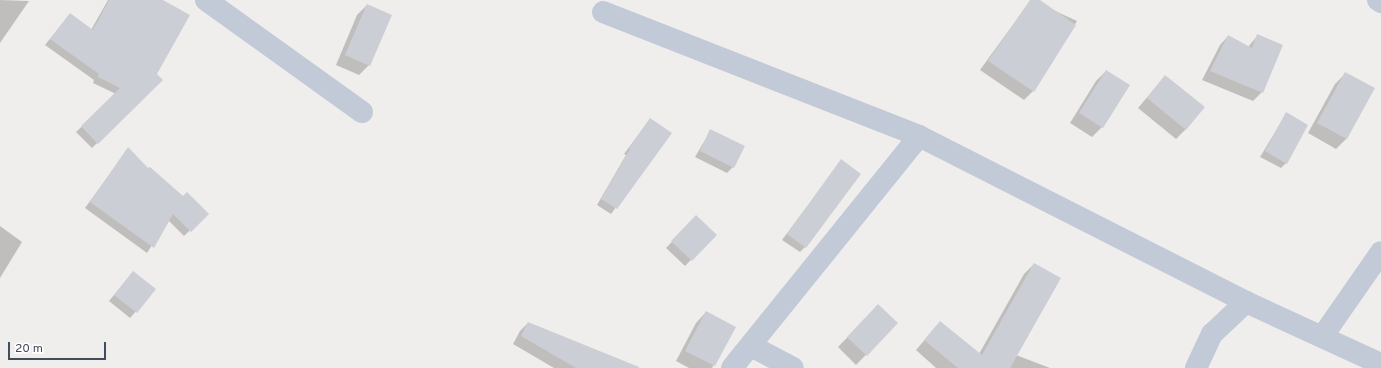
<!DOCTYPE html>
<style>
body{margin:0}
#map{position:relative;width:1381px;height:368px;overflow:hidden;background:#f0eeed;font-family:Overpass,sans-serif}
div>[style]{position:absolute}
[style*='--x']{left:calc(var(--x)*1px);top:calc(var(--y)*1px);width:calc(var(--w)*1px);rotate:calc(var(--a)*1deg)}
.shadow>*{inset:0;background:#0003}
.building>*{inset:0;background:#ccced6}
.street>*{height:22px;margin:-11px;padding:0 11px;transform-origin:11px;border-radius:11px;background:#c2c9d7}
span{translate:-50% -50%;white-space:nowrap;text-align:center;line-height:1.15;-webkit-text-stroke:4px #fff;paint-order:stroke}
.scale{position:absolute;left:8px;top:342px;width:98px;height:18px;box-sizing:border-box;border:2px solid #434c5d;border-top:0;padding-left:5px;font-size:12px;line-height:14px;white-space:nowrap;color:#434c5d;-webkit-text-stroke:3px #fff;paint-order:stroke}
</style>
<div id="map">
<div class="shadow">
<div style="clip-path:polygon(0 0,29px 1px,0 43px)"></div>
<div style="clip-path:polygon(108px 0,161px 0,156px 74px,161px 80px,92px 148px,76px 132px,116px 94px,93px 83px,94px 80px,45px 45px,70px 14px,91px 30px)"></div>
<div style="clip-path:polygon(1031px 0,1077px 21px,1033px 91px,1024px 100px,980px 70px)"></div>
<div style="clip-path:polygon(367px 5px,369px 65px,359px 75px,336px 65px,357px 15px)"></div>
<div style="clip-path:polygon(1258px 35px,1281px 46px,1262px 92px,1253px 101px,1202px 80px,1220px 45px,1228px 36px,1248px 47px)"></div>
<div style="clip-path:polygon(1106px 71px,1102px 127px,1092px 137px,1070px 123px,1096px 81px)"></div>
<div style="clip-path:polygon(1345px 74px,1373px 88px,1346px 139px,1336px 149px,1308px 133px,1335px 84px)"></div>
<div style="clip-path:polygon(1165px 76px,1186px 129px,1176px 139px,1138px 108px)"></div>
<div style="clip-path:polygon(1286px 114px,1286px 163px,1281px 168px,1260px 157px)"></div>
<div style="clip-path:polygon(650px 119px,670px 133px,611px 214px,597px 205px,626px 155px,624px 154px)"></div>
<div style="clip-path:polygon(711px 130px,733px 167px,727px 173px,695px 157px)"></div>
<div style="clip-path:polygon(128px 149px,148px 170px,207px 214px,184px 236px,168px 220px,147px 253px,85px 208px)"></div>
<div style="clip-path:polygon(841px 161px,805px 247px,800px 252px,782px 240px)"></div>
<div style="clip-path:polygon(696px 217px,715px 235px,685px 266px,666px 248px)"></div>
<div style="clip-path:polygon(0 226px,22px 242px,0 278px)"></div>
<div style="clip-path:polygon(1034px 264px,1016px 355px,1050px 368px,936px 368px,916px 350px,940px 322px,979px 354px,1024px 274px)"></div>
<div style="clip-path:polygon(128px 278px,155px 290px,130px 318px,109px 301px)"></div>
<div style="clip-path:polygon(878px 306px,897px 323px,856px 365px,838px 347px)"></div>
<div style="clip-path:polygon(706px 312px,734px 327px,712px 368px,689px 368px,676px 361px,696px 323px)"></div>
<div style="clip-path:polygon(528px 323px,608px 368px,554px 368px,513px 344px,520px 331px)"></div>
</div>
<div class="building">
<div style="clip-path:polygon(109px 0,163px 0,190px 15px,157px 74px,163px 80px,98px 144px,81px 126px,120px 88px,98px 77px,99px 74px,50px 39px,70px 13px,93px 30px)"></div>
<div style="clip-path:polygon(1030px 0,1040px 0,1076px 25px,1034px 92px,988px 61px)"></div>
<div style="clip-path:polygon(367px 4px,392px 15px,370px 66px,345px 55px)"></div>
<div style="clip-path:polygon(1257px 34px,1283px 45px,1263px 93px,1210px 71px,1228px 35px,1252px 48px)"></div>
<div style="clip-path:polygon(1106px 70px,1130px 85px,1103px 128px,1079px 113px)"></div>
<div style="clip-path:polygon(1345px 72px,1375px 88px,1347px 139px,1317px 123px)"></div>
<div style="clip-path:polygon(1165px 75px,1205px 107px,1186px 130px,1147px 98px)"></div>
<div style="clip-path:polygon(1286px 112px,1308px 125px,1287px 164px,1265px 151px)"></div>
<div style="clip-path:polygon(650px 118px,672px 133px,617px 209px,601px 199px,630px 149px,629px 148px)"></div>
<div style="clip-path:polygon(710px 129px,745px 146px,734px 168px,700px 151px)"></div>
<div style="clip-path:polygon(128px 147px,148px 168px,150px 167px,183px 196px,187px 192px,209px 214px,191px 232px,173px 214px,154px 248px,90px 202px)"></div>
<div style="clip-path:polygon(841px 159px,861px 174px,806px 248px,787px 234px)"></div>
<div style="clip-path:polygon(696px 215px,717px 235px,692px 261px,671px 241px)"></div>
<div style="clip-path:polygon(1034px 263px,1061px 278px,1010px 368px,958px 368px,924px 340px,940px 321px,982px 355px)"></div>
<div style="clip-path:polygon(133px 271px,156px 289px,137px 313px,114px 295px)"></div>
<div style="clip-path:polygon(878px 304px,898px 323px,867px 356px,847px 337px)"></div>
<div style="clip-path:polygon(706px 311px,736px 327px,715px 366px,685px 351px)"></div>
<div style="clip-path:polygon(528px 322px,639px 367px,639px 368px,576px 368px,521px 336px)"></div>
</div>
<div class="street">
<div style="--x:206;--y:0;--w:192;--a:35.7"></div>
<div style="--x:1378;--y:0;--w:4;--a:34"></div>
<div style="--x:603;--y:12;--w:339;--a:21.4"></div>
<div style="--x:919;--y:136;--w:367;--a:26.9"></div>
<div style="--x:1246;--y:302;--w:149;--a:24.7"></div>
<div style="--x:1322;--y:337;--w:103;--a:-55.2"></div>
<div style="--x:751;--y:346;--w:47;--a:27.6"></div>
<div style="--x:732;--y:368;--w:298;--a:-51.1"></div>
<div style="--x:1196;--y:368;--w:38;--a:-65"></div>
<div style="--x:1212;--y:334;--w:47;--a:-43.3"></div>
</div>
<div class="scale">20 m</div>
</div>
